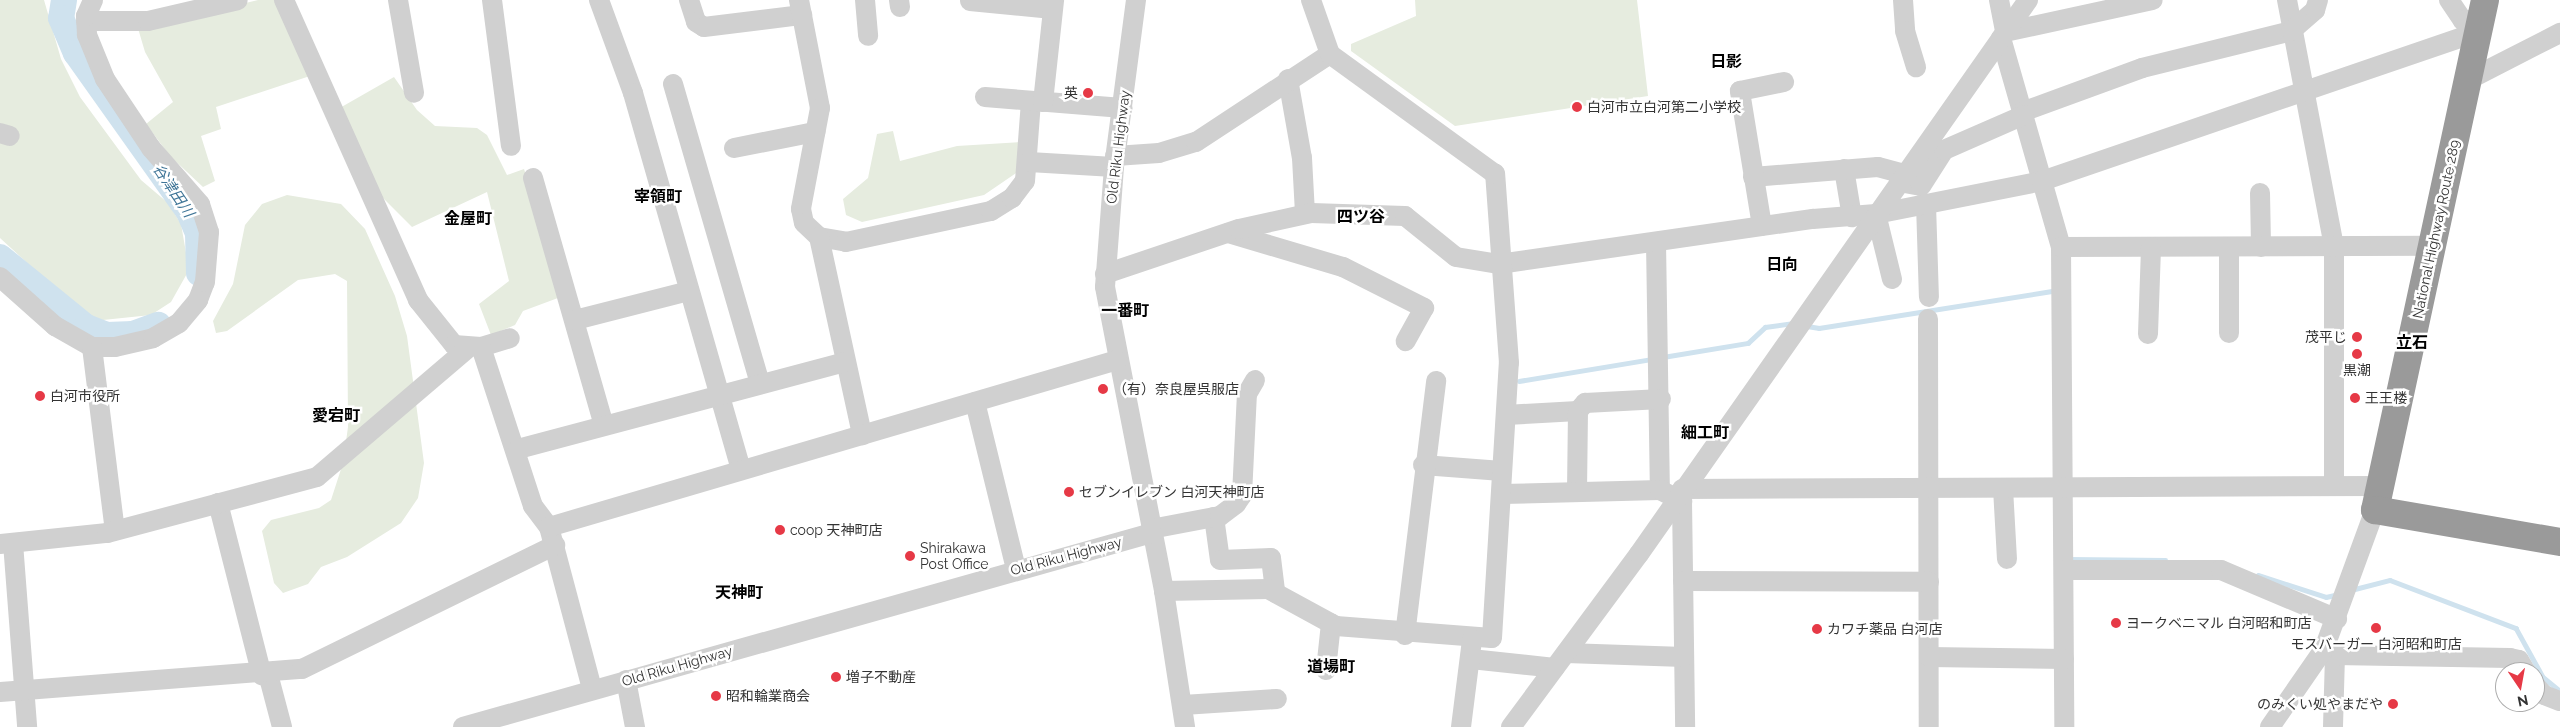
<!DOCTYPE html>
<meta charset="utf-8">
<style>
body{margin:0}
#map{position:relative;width:2560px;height:727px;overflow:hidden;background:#fff;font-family:Raleway,"Noto Sans JP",sans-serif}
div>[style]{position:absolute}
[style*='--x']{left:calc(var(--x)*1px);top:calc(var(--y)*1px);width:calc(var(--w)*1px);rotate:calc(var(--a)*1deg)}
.green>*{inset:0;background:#e6ecdf}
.stream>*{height:4.5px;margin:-2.25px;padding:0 2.25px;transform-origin:2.25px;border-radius:2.25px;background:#cfe2ee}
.river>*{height:26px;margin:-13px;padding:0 13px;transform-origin:13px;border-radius:13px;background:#cfe2ee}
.minor>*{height:20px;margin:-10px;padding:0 10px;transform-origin:10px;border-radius:10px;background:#d0d0d0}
.highway>*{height:28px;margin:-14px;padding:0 14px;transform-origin:14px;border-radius:14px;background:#9a9a9a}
.dots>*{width:14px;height:14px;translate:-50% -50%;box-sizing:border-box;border:2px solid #fff;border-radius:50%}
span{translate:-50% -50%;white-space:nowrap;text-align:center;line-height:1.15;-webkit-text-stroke:5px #fff;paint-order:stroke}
.poi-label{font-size:14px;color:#333}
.right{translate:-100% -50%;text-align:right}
.left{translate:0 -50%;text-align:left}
.street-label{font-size:14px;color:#333}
.water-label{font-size:15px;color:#3f7597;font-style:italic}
.quarter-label{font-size:16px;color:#000;font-weight:700}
.north{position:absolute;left:2495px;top:662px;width:50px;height:50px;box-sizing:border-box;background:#fff;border:1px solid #adadad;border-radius:50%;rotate:168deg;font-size:14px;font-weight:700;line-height:20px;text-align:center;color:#333}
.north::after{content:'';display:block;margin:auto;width:18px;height:22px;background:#e63946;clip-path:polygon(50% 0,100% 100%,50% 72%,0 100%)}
</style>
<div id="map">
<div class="green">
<div style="clip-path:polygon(0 0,44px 0,61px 59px,80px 97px,141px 180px,168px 203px,181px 224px,189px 270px,171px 302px,151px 315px,103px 320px,83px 314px,0 238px)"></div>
<div style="clip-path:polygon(258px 0,279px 0,313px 75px,216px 107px,221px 129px,201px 136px,215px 181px,203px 187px,170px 156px,146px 124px,173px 102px,145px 52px,137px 25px,168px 22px)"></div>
<div style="clip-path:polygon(1415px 0,1637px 0,1648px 96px,1455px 126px,1351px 51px,1351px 44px,1416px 16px)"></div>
<div style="clip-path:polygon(394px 77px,417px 110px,435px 126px,477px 128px,487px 135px,507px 175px,524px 169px,566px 295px,523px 311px,515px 325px,491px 335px,479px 304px,509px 281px,487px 192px,412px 227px,374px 189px,338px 109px)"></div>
<div style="clip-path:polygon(893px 131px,900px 161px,957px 146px,1022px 142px,1022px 169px,984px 195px,862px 222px,846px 215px,843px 199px,868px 178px,877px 134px)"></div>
<div style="clip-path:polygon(287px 195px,341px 204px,365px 229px,395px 296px,407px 336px,424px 463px,418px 498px,401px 523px,347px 557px,321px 567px,308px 584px,283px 593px,274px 583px,262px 531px,271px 520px,319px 508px,331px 500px,343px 463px,348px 427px,347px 281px,335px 274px,298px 280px,227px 331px,216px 333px,213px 321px,233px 284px,245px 225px,262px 204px)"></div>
</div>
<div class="stream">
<div style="--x:1807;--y:326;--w:12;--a:9"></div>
<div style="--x:1819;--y:328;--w:237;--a:-9"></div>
<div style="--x:1663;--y:357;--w:86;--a:-9.4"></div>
<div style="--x:1748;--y:343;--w:23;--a:-43"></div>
<div style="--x:1765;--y:327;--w:29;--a:-8"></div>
<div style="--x:1519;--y:381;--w:135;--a:-9.4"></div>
<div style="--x:2068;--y:559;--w:97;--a:0.6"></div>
<div style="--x:2258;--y:575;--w:71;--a:17.9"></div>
<div style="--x:2326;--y:597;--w:13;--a:-13"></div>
<div style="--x:2351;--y:590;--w:40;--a:-14.4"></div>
<div style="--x:2390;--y:580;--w:135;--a:20.9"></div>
<div style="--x:2516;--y:628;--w:56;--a:61.1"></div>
<div style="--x:2543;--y:677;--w:21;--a:39"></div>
</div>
<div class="river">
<div style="--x:64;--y:0;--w:18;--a:99"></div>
<div style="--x:61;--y:18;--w:38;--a:67"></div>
<div style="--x:76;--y:53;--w:195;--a:54.6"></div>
<div style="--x:189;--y:212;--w:23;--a:67"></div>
<div style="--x:198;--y:233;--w:40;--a:88.6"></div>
<div style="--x:0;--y:257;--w:111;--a:39.1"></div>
<div style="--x:86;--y:327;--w:22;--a:21"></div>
<div style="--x:107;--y:335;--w:26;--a:-2"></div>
<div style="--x:133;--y:334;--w:27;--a:-20"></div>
</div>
<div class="minor">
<div style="--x:284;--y:0;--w:329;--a:65.9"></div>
<div style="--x:418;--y:300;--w:58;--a:51.3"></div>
<div style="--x:454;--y:345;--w:27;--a:4"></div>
<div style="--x:481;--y:347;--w:30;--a:-17"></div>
<div style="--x:398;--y:0;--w:94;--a:80.2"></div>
<div style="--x:492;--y:0;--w:147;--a:82.6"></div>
<div style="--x:599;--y:0;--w:99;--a:69.9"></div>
<div style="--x:633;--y:93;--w:392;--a:74"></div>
<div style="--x:689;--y:0;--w:23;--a:72"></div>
<div style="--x:696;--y:22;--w:9;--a:32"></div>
<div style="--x:704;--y:27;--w:99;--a:-7"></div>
<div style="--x:799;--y:0;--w:110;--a:79"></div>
<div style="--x:820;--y:108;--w:103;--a:100.7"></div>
<div style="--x:801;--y:209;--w:14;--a:78"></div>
<div style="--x:804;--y:223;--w:21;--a:43"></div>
<div style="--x:819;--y:237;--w:27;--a:10"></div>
<div style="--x:846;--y:242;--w:148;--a:-12.1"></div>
<div style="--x:991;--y:211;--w:25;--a:-32"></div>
<div style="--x:1012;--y:198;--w:21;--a:-53"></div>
<div style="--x:1025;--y:181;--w:80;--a:-85.7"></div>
<div style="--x:865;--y:0;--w:36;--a:85"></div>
<div style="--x:899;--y:0;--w:7;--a:82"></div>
<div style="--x:1136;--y:0;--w:168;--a:97.5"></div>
<div style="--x:1114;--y:167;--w:120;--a:94.3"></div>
<div style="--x:1105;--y:287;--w:310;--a:79"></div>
<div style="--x:1164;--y:591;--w:138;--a:81.2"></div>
<div style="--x:1903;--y:0;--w:31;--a:86"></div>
<div style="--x:1905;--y:31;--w:38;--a:73"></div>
<div style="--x:1999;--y:0;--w:33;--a:79"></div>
<div style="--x:2287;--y:0;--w:250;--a:79.2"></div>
<div style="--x:2334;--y:246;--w:240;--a:90"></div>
<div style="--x:2449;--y:0;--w:25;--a:56"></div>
<div style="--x:2463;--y:21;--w:18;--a:-9"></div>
<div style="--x:970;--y:1;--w:83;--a:5.5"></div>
<div style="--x:86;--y:21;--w:62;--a:0"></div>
<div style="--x:148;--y:21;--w:92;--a:-13.1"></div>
<div style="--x:2005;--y:32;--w:151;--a:-12.2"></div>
<div style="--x:2001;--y:38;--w:217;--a:74"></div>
<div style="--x:2061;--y:247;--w:480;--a:89.6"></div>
<div style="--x:1288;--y:79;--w:80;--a:80"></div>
<div style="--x:1302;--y:158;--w:56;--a:86.9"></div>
<div style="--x:2466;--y:81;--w:106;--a:-27.1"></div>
<div style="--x:673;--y:84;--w:311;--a:73.8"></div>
<div style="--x:985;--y:97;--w:138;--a:4.6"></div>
<div style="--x:1043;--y:102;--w:103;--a:-83.8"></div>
<div style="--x:2022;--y:112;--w:128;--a:-20.1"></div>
<div style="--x:2142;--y:68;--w:154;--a:-13.9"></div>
<div style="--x:2291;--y:31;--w:32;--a:-41"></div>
<div style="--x:2315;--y:10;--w:10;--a:-73"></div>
<div style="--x:0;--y:133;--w:10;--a:17"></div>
<div style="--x:734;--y:148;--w:83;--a:-11.2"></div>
<div style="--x:1115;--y:156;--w:44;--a:-3.9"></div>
<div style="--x:1159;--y:153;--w:39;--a:-17"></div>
<div style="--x:1196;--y:142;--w:160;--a:-33.3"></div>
<div style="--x:1029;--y:162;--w:85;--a:3.4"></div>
<div style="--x:1844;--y:169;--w:49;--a:80.5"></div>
<div style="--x:1753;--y:177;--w:125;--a:-4.6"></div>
<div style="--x:1878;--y:167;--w:28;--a:15"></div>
<div style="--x:533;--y:178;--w:257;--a:74"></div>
<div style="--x:1899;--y:182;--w:22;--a:10"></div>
<div style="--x:1921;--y:186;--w:43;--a:-57.4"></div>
<div style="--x:1944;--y:150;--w:87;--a:-23.6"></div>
<div style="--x:2260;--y:193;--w:54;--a:88.9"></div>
<div style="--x:1926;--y:204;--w:93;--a:88.2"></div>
<div style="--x:1876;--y:214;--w:67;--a:76.2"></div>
<div style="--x:1762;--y:226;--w:137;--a:-99.3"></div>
<div style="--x:1740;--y:91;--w:45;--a:-11.6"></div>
<div style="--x:1228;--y:233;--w:120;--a:16.5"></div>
<div style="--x:1343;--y:267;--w:91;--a:26.8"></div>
<div style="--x:1424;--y:308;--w:38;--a:119"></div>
<div style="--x:819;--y:237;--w:203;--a:77.7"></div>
<div style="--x:1656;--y:242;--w:248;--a:89.1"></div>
<div style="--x:2061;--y:247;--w:371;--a:-0.2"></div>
<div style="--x:2229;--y:247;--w:86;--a:90"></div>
<div style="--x:1105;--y:274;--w:141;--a:-18.6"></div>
<div style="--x:1239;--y:229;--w:74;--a:-12.5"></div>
<div style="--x:1311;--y:213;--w:94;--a:1.8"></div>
<div style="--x:1405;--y:216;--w:65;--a:38.8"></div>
<div style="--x:1456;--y:257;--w:44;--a:9.2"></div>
<div style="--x:1499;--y:264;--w:317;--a:-8.2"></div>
<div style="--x:1813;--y:219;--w:63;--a:-4.5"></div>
<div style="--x:1876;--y:214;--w:169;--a:-11.2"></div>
<div style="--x:2042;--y:181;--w:461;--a:-18.9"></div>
<div style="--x:0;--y:277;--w:74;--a:41.7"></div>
<div style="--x:55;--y:326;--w:43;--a:29.6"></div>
<div style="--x:92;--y:347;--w:23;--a:0"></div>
<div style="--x:115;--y:347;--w:39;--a:-13"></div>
<div style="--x:153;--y:338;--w:30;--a:-30"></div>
<div style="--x:179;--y:323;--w:30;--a:-50"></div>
<div style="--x:198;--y:300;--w:19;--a:-69"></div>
<div style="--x:205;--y:282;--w:50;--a:-85.4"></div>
<div style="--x:209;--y:232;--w:29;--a:-108"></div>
<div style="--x:200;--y:204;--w:74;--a:-131.2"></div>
<div style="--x:151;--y:148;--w:83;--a:-123.7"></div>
<div style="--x:105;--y:79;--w:48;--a:-112.2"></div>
<div style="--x:87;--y:35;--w:19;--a:-93"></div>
<div style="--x:86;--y:16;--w:17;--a:-66"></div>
<div style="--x:1928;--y:319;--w:408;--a:89.9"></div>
<div style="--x:575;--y:320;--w:118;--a:-14.3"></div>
<div style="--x:2148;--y:334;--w:87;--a:-88"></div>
<div style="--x:92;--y:347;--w:185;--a:82.9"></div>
<div style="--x:481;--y:347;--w:167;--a:71.9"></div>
<div style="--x:533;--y:506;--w:26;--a:53"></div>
<div style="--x:549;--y:527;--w:168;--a:75.1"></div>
<div style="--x:975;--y:402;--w:172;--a:76.2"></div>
<div style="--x:1506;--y:415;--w:72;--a:-3.2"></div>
<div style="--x:518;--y:449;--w:338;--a:-14.9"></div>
<div style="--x:1423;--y:465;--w:79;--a:4.3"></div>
<div style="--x:2003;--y:488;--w:71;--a:86.8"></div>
<div style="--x:1682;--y:489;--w:701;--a:-0.25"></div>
<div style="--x:1577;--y:492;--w:81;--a:-89.3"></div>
<div style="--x:1578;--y:411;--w:11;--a:-49"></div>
<div style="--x:1585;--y:403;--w:76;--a:-3"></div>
<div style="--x:1501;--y:494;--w:159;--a:-1.4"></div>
<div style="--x:1660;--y:490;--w:25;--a:27"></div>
<div style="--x:1682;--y:501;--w:226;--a:89.2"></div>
<div style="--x:218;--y:503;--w:178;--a:75.7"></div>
<div style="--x:1214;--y:517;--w:43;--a:82.1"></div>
<div style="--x:1220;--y:560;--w:51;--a:-2.2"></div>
<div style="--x:1271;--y:558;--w:35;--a:83"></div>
<div style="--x:549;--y:527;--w:592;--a:-16.38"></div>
<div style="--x:1151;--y:529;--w:70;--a:-10.7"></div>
<div style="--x:1220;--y:516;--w:20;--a:-37"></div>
<div style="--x:1236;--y:504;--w:11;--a:-56"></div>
<div style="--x:1242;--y:495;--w:101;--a:-87.2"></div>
<div style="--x:1247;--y:394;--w:16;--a:-60"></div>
<div style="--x:13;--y:543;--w:185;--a:85.6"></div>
<div style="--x:0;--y:544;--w:108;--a:-5.9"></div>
<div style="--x:107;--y:533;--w:217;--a:-14.9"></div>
<div style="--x:317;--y:477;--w:197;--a:-40.5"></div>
<div style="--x:2064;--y:570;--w:157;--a:0"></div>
<div style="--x:2221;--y:570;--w:126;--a:22.9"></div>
<div style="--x:1683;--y:581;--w:246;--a:0.2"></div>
<div style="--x:1164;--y:591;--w:104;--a:-1.1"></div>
<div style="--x:1268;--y:589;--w:77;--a:28.6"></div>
<div style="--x:1336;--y:626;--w:156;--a:4.4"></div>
<div style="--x:1492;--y:638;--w:276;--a:-86.5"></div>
<div style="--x:1509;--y:363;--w:190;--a:-94.2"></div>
<div style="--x:1495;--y:174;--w:204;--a:-144"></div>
<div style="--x:1330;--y:54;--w:57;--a:-109.4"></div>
<div style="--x:1405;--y:635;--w:256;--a:-83"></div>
<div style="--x:2324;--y:649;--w:13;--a:29"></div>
<div style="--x:2335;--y:655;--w:72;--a:91.6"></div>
<div style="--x:1566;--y:653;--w:118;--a:1.9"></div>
<div style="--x:2335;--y:655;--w:175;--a:1"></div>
<div style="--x:2510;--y:658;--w:9;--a:13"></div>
<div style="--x:2519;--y:660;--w:14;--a:60"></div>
<div style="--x:1929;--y:657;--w:135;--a:0.8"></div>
<div style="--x:1471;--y:659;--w:84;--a:6.1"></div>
<div style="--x:1326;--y:670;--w:47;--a:-83.9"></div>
<div style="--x:268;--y:674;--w:55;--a:75.2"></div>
<div style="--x:626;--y:680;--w:48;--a:79.2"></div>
<div style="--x:2535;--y:685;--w:13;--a:48"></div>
<div style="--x:2544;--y:695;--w:17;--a:21"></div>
<div style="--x:0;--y:692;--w:303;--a:-4.4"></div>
<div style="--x:302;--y:669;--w:282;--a:-26.1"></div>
<div style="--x:1183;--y:705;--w:94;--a:-3.7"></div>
<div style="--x:463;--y:727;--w:716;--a:-15.73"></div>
<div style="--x:1461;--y:727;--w:88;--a:-82.8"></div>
<div style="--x:1511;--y:727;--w:215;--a:-53.5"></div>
<div style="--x:1639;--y:554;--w:677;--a:-54.92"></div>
<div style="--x:2270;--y:727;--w:95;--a:-55.3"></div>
<div style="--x:2324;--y:649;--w:148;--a:-69.9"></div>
</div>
<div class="highway">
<div style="--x:2485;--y:0;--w:522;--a:102.17"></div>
<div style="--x:2375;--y:510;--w:188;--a:9.8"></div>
</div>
<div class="dots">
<div style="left:1088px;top:93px;background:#e63946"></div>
<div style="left:1577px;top:107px;background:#e63946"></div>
<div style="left:2357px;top:337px;background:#e63946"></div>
<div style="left:2357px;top:354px;background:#e63946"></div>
<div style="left:1103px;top:389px;background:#e63946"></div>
<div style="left:40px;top:396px;background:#e63946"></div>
<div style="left:2355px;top:398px;background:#e63946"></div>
<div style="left:1069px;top:492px;background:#e63946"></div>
<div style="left:780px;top:530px;background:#e63946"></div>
<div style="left:910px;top:556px;background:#e63946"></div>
<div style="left:2116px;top:623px;background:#e63946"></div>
<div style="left:2376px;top:628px;background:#e63946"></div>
<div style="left:1817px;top:629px;background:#e63946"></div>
<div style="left:836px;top:677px;background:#e63946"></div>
<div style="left:716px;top:696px;background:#e63946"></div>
<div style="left:2393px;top:704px;background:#e63946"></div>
</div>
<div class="poi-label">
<span class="right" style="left:1078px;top:93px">英</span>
<span class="left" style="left:1587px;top:107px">白河市立白河第二小学校</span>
<span class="right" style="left:2347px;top:337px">茂平じ</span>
<span style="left:2357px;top:370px">黒潮</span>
<span class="left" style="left:1113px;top:389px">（有）奈良屋呉服店</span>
<span class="left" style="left:50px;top:396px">白河市役所</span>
<span class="left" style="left:2365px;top:398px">王王楼</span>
<span class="left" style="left:1079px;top:492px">セブンイレブン 白河天神町店</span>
<span class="left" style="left:790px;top:530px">coop 天神町店</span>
<span class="left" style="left:920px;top:556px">Shirakawa<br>Post Office</span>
<span class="left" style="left:2126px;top:623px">ヨークベニマル 白河昭和町店</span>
<span class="left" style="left:1827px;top:629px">カワチ薬品 白河店</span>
<span style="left:2376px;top:644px">モスバーガー 白河昭和町店</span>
<span class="left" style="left:846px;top:677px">増子不動産</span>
<span class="left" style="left:726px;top:696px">昭和輪業商会</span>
<span class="right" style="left:2383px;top:704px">のみくい処やまだや</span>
</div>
<div class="street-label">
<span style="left:1118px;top:147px;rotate:-83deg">Old Riku Highway</span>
<span style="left:2436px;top:229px;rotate:-78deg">National Highway Route 289</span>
<span style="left:1066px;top:556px;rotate:-15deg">Old Riku Highway</span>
<span style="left:677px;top:666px;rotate:-16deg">Old Riku Highway</span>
</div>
<div class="water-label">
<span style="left:173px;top:191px;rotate:56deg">谷津田川</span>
</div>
<div class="quarter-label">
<span style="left:1726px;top:62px">日影</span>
<span style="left:658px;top:197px">宰領町</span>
<span style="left:1361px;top:217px">四ツ谷</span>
<span style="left:468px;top:219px">金屋町</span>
<span style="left:1782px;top:265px">日向</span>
<span style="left:1125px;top:311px">一番町</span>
<span style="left:2412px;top:343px">立石</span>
<span style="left:336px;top:416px">愛宕町</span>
<span style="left:1705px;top:433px">細工町</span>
<span style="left:739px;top:593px">天神町</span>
<span style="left:1331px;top:667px">道場町</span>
</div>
<div class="north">N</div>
</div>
